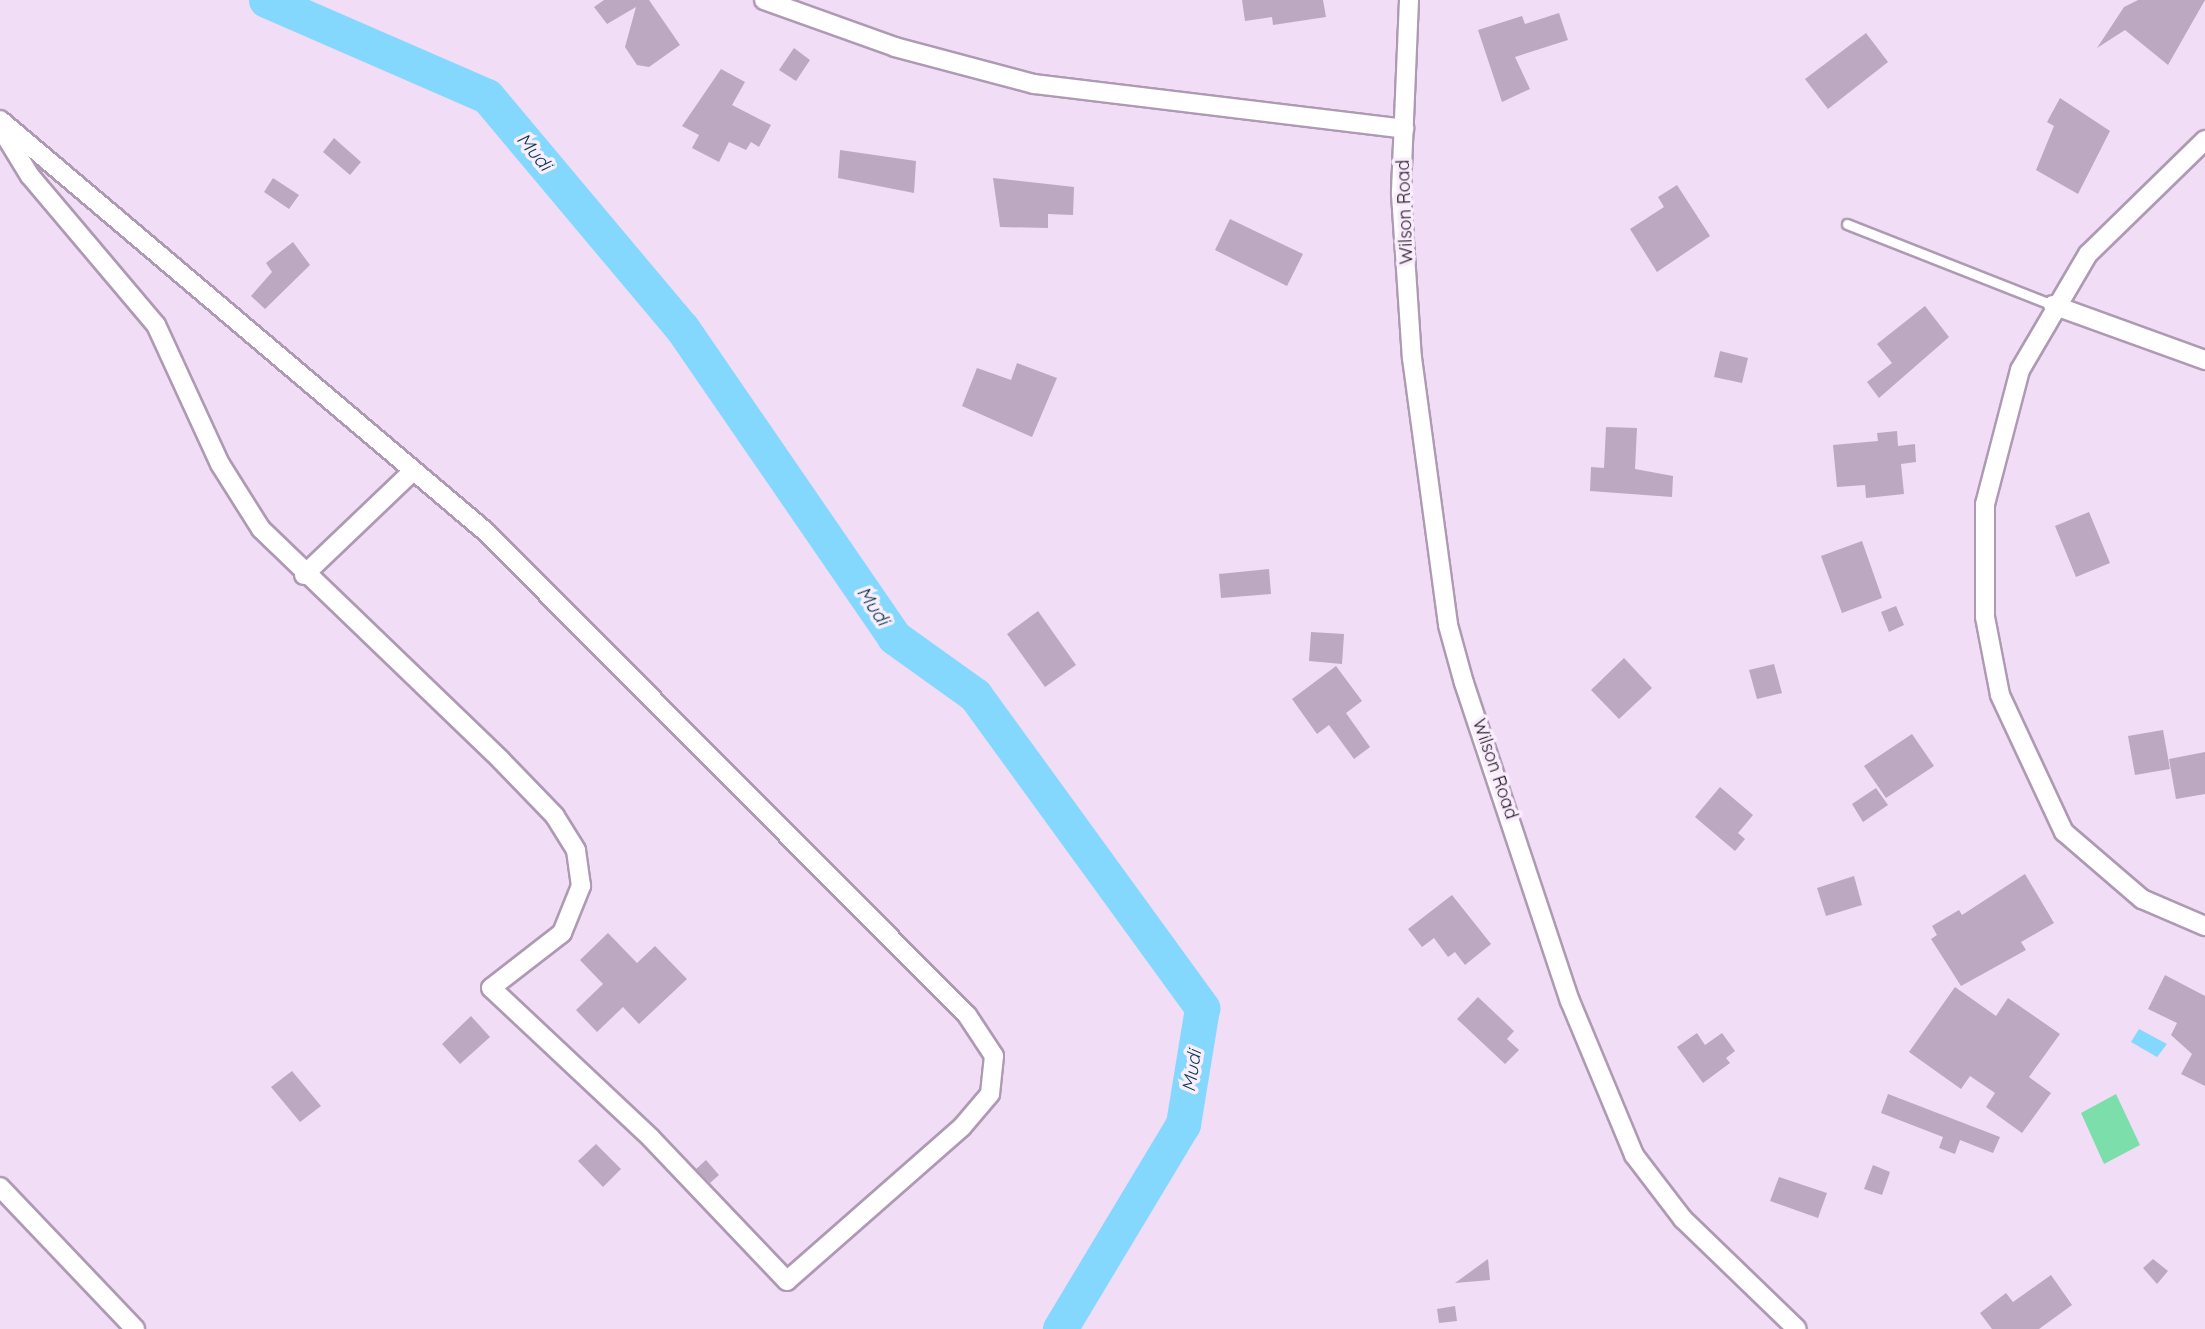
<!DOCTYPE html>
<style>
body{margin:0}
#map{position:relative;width:2205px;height:1329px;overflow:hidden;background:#f2ddf7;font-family:Quicksand,sans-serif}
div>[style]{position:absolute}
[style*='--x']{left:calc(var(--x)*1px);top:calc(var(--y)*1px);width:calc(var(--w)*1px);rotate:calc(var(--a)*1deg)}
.green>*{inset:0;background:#7cdfab}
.water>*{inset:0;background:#84d8fe}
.river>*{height:35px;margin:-17.5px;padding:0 17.5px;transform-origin:17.5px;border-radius:17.5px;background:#84d8fe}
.building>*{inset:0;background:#bca8c1}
.roads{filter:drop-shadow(2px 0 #ae9ab3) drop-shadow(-2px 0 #ae9ab3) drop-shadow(0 2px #ae9ab3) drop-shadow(0 -2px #ae9ab3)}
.service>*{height:9px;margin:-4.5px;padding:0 4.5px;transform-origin:4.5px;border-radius:4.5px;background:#fff}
.minor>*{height:18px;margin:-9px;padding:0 9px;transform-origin:9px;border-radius:9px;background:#fff}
span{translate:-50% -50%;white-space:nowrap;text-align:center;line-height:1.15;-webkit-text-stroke:7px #faedfd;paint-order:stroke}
.street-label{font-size:18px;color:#1b131c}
.water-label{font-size:19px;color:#02384b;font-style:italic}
</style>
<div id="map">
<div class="green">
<div style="clip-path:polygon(2116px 1094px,2140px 1145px,2104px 1164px,2081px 1113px)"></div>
</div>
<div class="water">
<div style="clip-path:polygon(2139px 1029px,2167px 1044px,2157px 1057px,2131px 1042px)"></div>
</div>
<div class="river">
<div style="--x:266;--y:0;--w:241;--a:23.5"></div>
<div style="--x:487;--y:96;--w:303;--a:50"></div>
<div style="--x:682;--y:328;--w:375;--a:55.5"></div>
<div style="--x:894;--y:637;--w:100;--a:35.6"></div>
<div style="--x:975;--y:695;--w:387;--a:54"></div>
<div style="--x:1202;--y:1008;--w:118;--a:99.3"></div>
<div style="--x:1183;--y:1124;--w:239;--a:121"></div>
</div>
<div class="building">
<div style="clip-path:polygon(604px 0,649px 0,680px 45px,649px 67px,637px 65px,625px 47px,636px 7px,607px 24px,594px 7px)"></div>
<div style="clip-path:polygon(1242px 0,1323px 0,1326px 17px,1273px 25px,1272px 17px,1245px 21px)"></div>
<div style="clip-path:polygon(2138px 0,2205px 0,2168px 65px,2125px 30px,2097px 48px,2124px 7px)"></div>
<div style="clip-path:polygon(1559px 13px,1568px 40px,1515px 57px,1530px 89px,1502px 102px,1478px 30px,1522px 16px,1525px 24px)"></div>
<div style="clip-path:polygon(1866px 33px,1888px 62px,1828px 109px,1805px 79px)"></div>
<div style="clip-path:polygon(794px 48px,810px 60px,796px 81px,779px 70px)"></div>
<div style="clip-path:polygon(721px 69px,745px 82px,732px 105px,771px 125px,759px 147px,751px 142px,746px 150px,729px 142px,719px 162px,692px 148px,699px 135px,682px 126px)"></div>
<div style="clip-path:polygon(2060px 98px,2110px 131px,2078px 194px,2036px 170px,2054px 126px,2047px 122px)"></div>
<div style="clip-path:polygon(334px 138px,361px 162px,350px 175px,323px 152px)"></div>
<div style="clip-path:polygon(840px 150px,916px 161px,914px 193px,838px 178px)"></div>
<div style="clip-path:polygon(273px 178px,299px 195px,289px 209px,264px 192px)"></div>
<div style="clip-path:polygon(993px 178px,1074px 187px,1073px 215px,1048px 214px,1048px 228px,1000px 227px)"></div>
<div style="clip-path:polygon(1677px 185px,1710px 236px,1657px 272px,1630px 229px,1664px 207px,1658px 197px)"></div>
<div style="clip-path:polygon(1230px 219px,1303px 254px,1287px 286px,1215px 250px)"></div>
<div style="clip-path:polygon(293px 242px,310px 265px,265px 309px,251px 296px,272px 272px,266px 263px)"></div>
<div style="clip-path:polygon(1925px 306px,1949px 337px,1879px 398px,1867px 382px,1892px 363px,1877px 344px)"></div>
<div style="clip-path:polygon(1720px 351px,1748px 358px,1742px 383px,1714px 377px)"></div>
<div style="clip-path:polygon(1017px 363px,1057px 378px,1032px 437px,962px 406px,977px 368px,1011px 380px)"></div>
<div style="clip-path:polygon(1606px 427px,1637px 428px,1635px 469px,1673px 476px,1672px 497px,1590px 491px,1591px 467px,1604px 468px)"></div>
<div style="clip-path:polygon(1897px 431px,1898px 446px,1915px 444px,1916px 462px,1901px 464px,1904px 494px,1866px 498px,1865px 485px,1837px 487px,1833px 445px,1878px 441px,1877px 433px)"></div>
<div style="clip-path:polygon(2089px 512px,2110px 563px,2076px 577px,2055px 526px)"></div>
<div style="clip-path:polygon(1862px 541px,1882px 598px,1842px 613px,1821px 556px)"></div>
<div style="clip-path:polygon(1269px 569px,1271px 594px,1221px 598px,1219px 574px)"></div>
<div style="clip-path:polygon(1896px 606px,1904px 625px,1889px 632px,1881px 612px)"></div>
<div style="clip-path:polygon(1038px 611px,1076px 665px,1045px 687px,1007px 634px)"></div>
<div style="clip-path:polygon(1311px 632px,1344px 634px,1342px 664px,1309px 661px)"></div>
<div style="clip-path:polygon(1624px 658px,1652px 688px,1619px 719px,1591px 690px)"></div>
<div style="clip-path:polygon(1774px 664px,1782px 693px,1757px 699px,1749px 670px)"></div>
<div style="clip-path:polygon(1336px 666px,1362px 701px,1346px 713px,1370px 747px,1354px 759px,1329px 725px,1317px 734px,1292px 699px)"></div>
<div style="clip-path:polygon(2163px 730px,2170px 769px,2135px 775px,2128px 736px)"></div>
<div style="clip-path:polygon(1912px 734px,1934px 766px,1886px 798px,1864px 766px)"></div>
<div style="clip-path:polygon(2205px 752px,2205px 794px,2176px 799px,2169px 759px)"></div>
<div style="clip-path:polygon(1720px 787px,1753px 815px,1738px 833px,1745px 839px,1735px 851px,1695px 817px)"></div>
<div style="clip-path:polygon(1876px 788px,1888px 805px,1863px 822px,1852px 804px)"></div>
<div style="clip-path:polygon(2025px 874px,2054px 923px,2021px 942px,2026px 950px,1961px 986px,1931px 939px,1937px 935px,1932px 926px,1959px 910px,1962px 915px)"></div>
<div style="clip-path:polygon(1854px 876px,1862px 905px,1826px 916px,1817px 888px)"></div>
<div style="clip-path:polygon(1452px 895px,1491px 944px,1465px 965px,1455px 952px,1448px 957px,1434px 938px,1422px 947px,1408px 929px)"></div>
<div style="clip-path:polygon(608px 933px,637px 963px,655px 946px,687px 979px,639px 1024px,623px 1007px,597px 1032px,576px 1010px,603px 984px,580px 960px)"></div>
<div style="clip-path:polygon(2165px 975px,2205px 996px,2205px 1086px,2181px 1074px,2192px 1054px,2171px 1035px,2177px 1023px,2148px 1009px)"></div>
<div style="clip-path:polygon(1955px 987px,1996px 1016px,2008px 998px,2060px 1034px,2029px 1077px,2051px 1093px,2022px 1133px,1986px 1107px,1995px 1093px,1970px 1076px,1961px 1089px,1909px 1052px)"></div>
<div style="clip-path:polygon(1478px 997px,1514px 1031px,1507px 1039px,1519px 1050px,1505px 1064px,1457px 1019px)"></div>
<div style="clip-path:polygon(471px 1016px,490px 1037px,460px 1064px,442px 1044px)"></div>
<div style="clip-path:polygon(1697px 1033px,1705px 1045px,1722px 1033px,1735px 1051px,1726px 1058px,1730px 1063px,1703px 1083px,1677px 1047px)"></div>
<div style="clip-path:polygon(292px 1071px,321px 1106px,300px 1122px,271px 1087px)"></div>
<div style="clip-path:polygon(1888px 1094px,2000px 1137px,1993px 1153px,1960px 1140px,1955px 1154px,1939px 1148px,1943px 1137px,1881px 1113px)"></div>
<div style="clip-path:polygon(596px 1144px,621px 1169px,603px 1187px,578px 1161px)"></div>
<div style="clip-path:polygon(706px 1160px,719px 1175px,710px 1183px,696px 1169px)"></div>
<div style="clip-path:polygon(1873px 1165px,1890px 1172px,1882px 1195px,1864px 1189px)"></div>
<div style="clip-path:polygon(1779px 1177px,1827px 1193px,1818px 1218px,1770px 1201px)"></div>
<div style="clip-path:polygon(1488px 1259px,1490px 1280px,1455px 1283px)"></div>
<div style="clip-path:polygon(2153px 1259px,2168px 1271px,2157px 1284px,2143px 1268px)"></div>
<div style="clip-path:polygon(2051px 1275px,2072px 1305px,2039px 1329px,1992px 1329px,1980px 1313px,2006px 1293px,2013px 1302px)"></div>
<div style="clip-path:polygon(1455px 1306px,1457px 1321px,1439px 1323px,1437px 1309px)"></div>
</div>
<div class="roads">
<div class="service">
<div style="--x:1847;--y:224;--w:221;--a:21.5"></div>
</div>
<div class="minor">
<div style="--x:764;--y:0;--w:139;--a:19.7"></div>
<div style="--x:895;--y:47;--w:144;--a:14.9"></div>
<div style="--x:1034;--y:84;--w:373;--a:6.9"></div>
<div style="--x:1409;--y:0;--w:194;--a:92.4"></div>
<div style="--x:1401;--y:194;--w:164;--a:86.2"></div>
<div style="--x:1412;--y:358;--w:269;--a:82.3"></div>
<div style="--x:1448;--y:625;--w:60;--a:74.6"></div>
<div style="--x:1464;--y:683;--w:335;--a:71.6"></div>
<div style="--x:1570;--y:1001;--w:167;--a:67.4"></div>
<div style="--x:1634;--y:1155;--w:81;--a:52.6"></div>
<div style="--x:1683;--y:1219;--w:158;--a:44"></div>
<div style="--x:0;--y:120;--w:636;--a:40.28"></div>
<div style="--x:485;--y:531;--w:683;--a:45.12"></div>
<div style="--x:967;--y:1015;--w:49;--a:56.6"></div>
<div style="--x:994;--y:1056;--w:38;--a:96"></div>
<div style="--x:990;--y:1094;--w:43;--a:130.3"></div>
<div style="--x:962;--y:1127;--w:233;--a:138.7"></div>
<div style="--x:787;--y:1281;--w:197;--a:-133.6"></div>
<div style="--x:651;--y:1138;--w:219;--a:-136.8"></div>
<div style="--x:491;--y:988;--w:90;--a:-37.8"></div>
<div style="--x:562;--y:933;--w:51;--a:-68"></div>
<div style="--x:581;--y:886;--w:36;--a:-98"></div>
<div style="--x:576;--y:850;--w:40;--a:-122"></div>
<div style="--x:555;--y:816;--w:78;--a:-134"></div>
<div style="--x:501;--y:760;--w:333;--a:-136.1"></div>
<div style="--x:261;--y:529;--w:77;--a:-122.2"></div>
<div style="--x:220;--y:464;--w:153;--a:-114.7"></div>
<div style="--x:156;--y:325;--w:195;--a:-130.2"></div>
<div style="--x:30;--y:176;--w:57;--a:-121.5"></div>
<div style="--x:2205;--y:140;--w:163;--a:135.7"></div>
<div style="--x:2088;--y:254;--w:134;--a:120.4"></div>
<div style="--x:2020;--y:370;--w:138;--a:104.6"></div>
<div style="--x:1985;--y:504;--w:113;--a:90"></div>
<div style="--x:1985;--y:617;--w:79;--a:79.1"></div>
<div style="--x:2000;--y:695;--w:151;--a:65"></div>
<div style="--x:2064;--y:832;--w:103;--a:40.7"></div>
<div style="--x:2142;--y:899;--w:69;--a:23.2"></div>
<div style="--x:2053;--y:305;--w:162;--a:19.9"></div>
<div style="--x:304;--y:575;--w:151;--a:-43.7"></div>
<div style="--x:0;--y:1187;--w:196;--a:46.4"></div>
</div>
</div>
<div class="street-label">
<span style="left:1405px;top:212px;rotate:-92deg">Wilson Road</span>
<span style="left:1495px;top:769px;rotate:71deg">Wilson Road</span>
</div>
<div class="water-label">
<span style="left:534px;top:152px;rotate:50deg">Mudi</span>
<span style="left:873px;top:606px;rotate:56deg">Mudi</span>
<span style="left:1192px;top:1071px;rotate:-81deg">Mudi</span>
</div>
</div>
